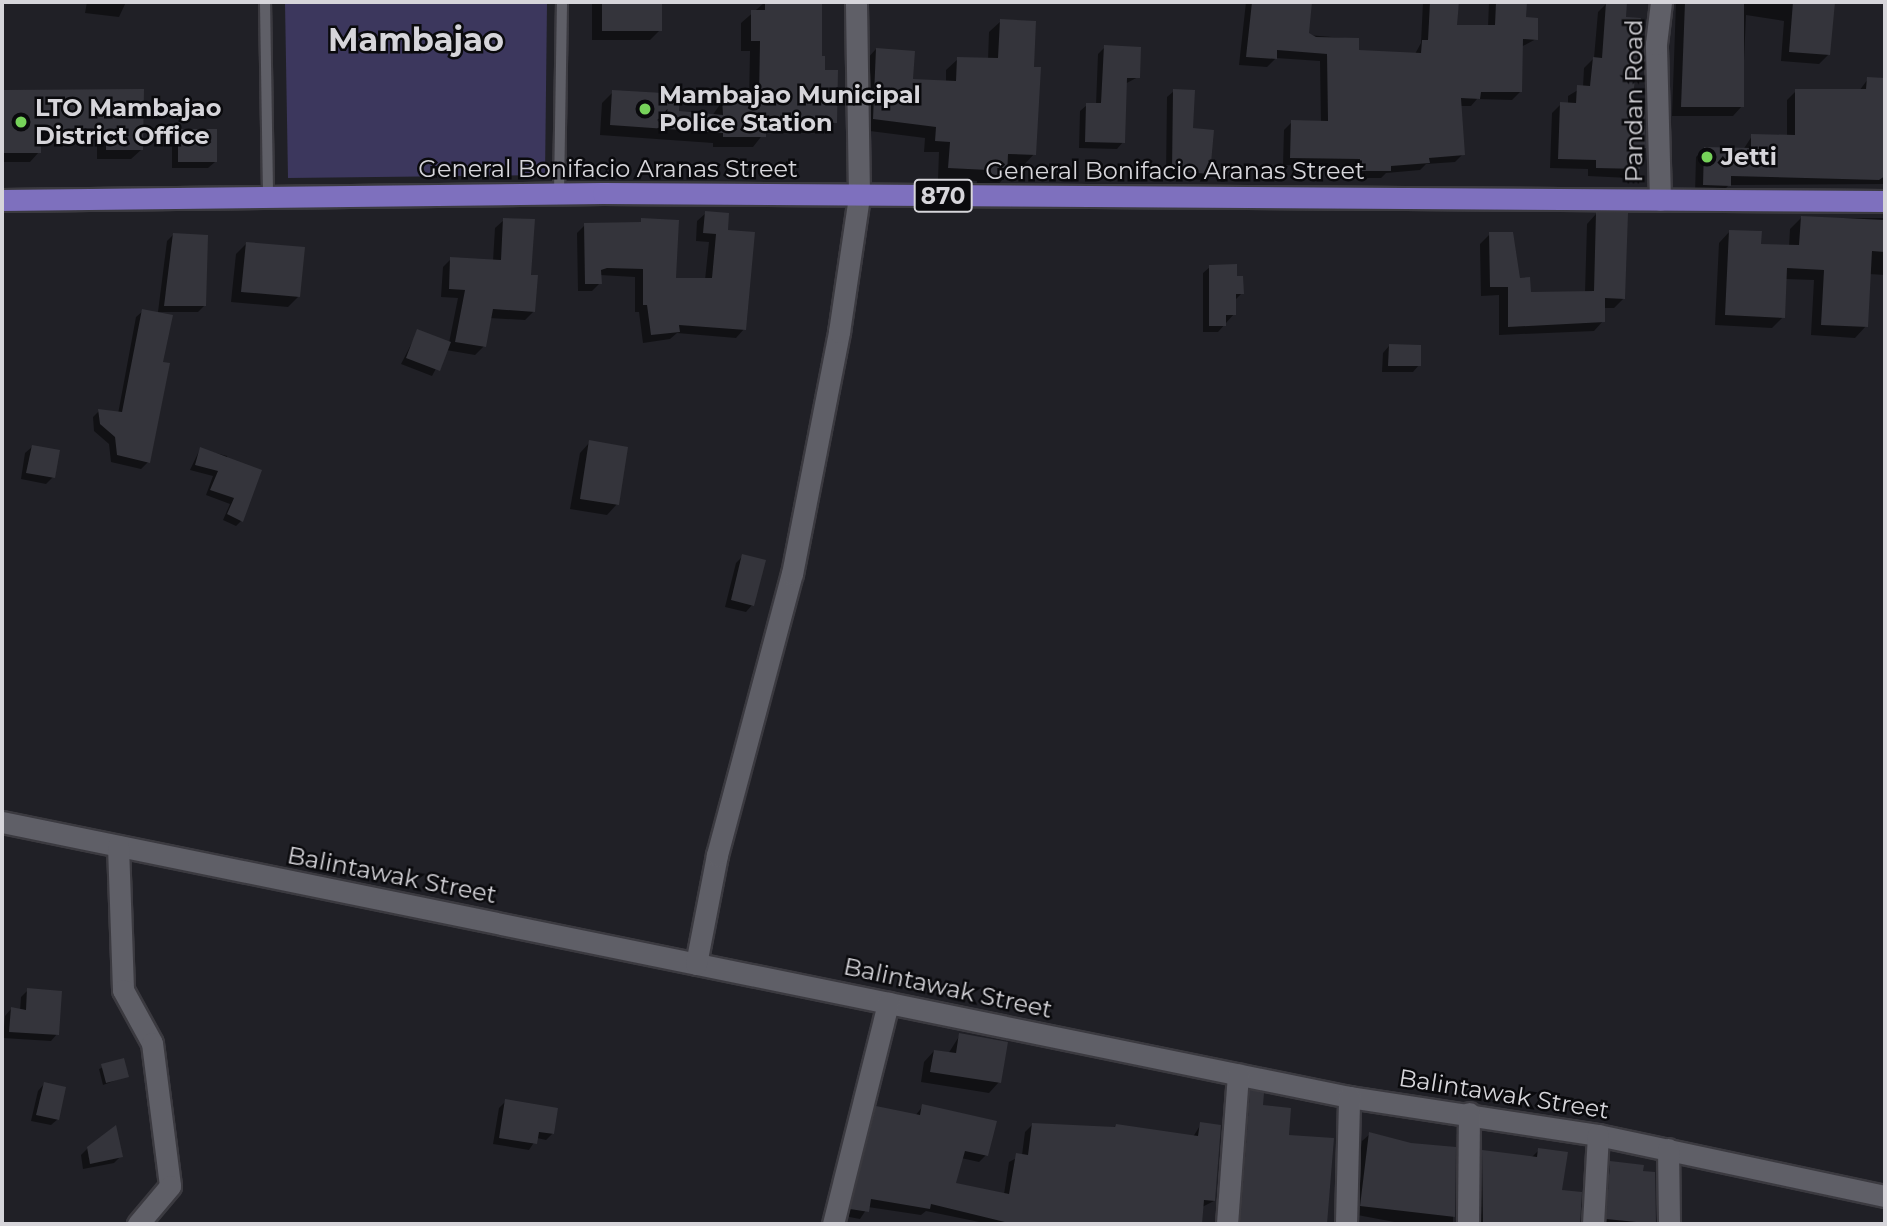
<!DOCTYPE html>
<style>
body{margin:0}
#map{position:relative;width:1887px;height:1226px;overflow:hidden;background:#202026;font-family:Montserrat,sans-serif}
div>[style]{position:absolute}
[style*='--x']{left:calc(var(--x)*1px);top:calc(var(--y)*1px);width:calc(var(--w)*1px);rotate:calc(var(--a)*1deg)}
.green>*{inset:0;background:#3c375d}
.shadow>*{inset:0;background:#0007}
.building>*{inset:0;background:#34343b}
.roads{filter:drop-shadow(2px 0 #3b3a40) drop-shadow(-2px 0 #3b3a40) drop-shadow(0 2px #3b3a40) drop-shadow(0 -2px #3b3a40)}
.lane>*{height:10px;margin:-5px;padding:0 5px;transform-origin:5px;border-radius:5px;background:#5f5f67}
.street>*{height:21px;margin:-10.5px;padding:0 10.5px;transform-origin:10.5px;border-radius:10.5px;background:#5f5f67}
.secondary>*{height:21px;margin:-10.5px;padding:0 10.5px;transform-origin:10.5px;border-radius:10.5px;background:#5f5f67}
.primary>*{height:21px;margin:-10.5px;padding:0 10.5px;transform-origin:10.5px;border-radius:10.5px;background:#7e70be}
.dots>*{width:19px;height:19px;translate:-50% -50%;box-sizing:border-box;border:4px solid #0a0a0d;border-radius:50%}
span{translate:-50% -50%;white-space:nowrap;text-align:center;line-height:1.15;-webkit-text-stroke:5px #0a0a0d;paint-order:stroke}
.shield-label span{padding:2px 5px;background:#0a0a0d;border:2px solid;border-radius:5px;-webkit-text-stroke-width:0}
.shield-label{font-size:23px;color:#d6d5da;font-weight:700}
.poi-label{font-size:24px;color:#d6d5da;font-weight:700}
.left{translate:0 -50%;text-align:left}
.street-label{font-size:24px;color:#d6d5da}
.district-label{font-size:32px;color:#d6d5da;font-weight:700}
.frame{position:absolute;inset:0;border:4px solid #d6d5da;pointer-events:none}
</style>
<div id="map">
<div class="green">
<div style="clip-path:polygon(285px 2px,547px 2px,545px 175px,288px 178px)"></div>
</div>
<div class="shadow">
<div style="clip-path:polygon(87px 2px,126px 2px,119px 17px,85px 13px)"></div>
<div style="clip-path:polygon(592px 2px,660px 2px,660px 30px,650px 40px,592px 40px)"></div>
<div style="clip-path:polygon(765px 2px,820px 2px,820px 57px,835px 122px,824px 133px,764px 133px,753px 147px,713px 147px,713px 143px,600px 135px,602px 103px,613px 92px,677px 113px,712px 116px,723px 100px,749px 99px,750px 51px,741px 51px,741px 23px)"></div>
<div style="clip-path:polygon(1246px 2px,1311px 2px,1307px 35px,1357px 39px,1357px 51px,1415px 54px,1421px 43px,1423px 2px,1459px 2px,1455px 27px,1488px 27px,1489px 2px,1525px 2px,1524px 19px,1536px 39px,1521px 47px,1520px 92px,1512px 100px,1477px 99px,1471px 106px,1459px 106px,1463px 154px,1455px 162px,1426px 164px,1420px 170px,1386px 173px,1381px 178px,1353px 178px,1353px 167px,1283px 165px,1284px 130px,1292px 122px,1321px 123px,1320px 61px,1276px 58px,1267px 67px,1239px 65px)"></div>
<div style="clip-path:polygon(1676px 2px,1833px 2px,1829px 54px,1819px 64px,1781px 61px,1784px 21px,1746px 15px,1742px 106px,1733px 116px,1672px 116px)"></div>
<div style="clip-path:polygon(1607px 3px,1630px 110px,1644px 147px,1638px 169px,1629px 178px,1588px 176px,1588px 169px,1550px 168px,1552px 113px,1561px 104px,1568px 104px,1568px 96px,1583px 87px,1584px 68px,1594px 58px,1598px 12px)"></div>
<div style="clip-path:polygon(1001px 21px,1032px 69px,1034px 154px,1023px 166px,1006px 165px,1005px 177px,994px 189px,976px 188px,977px 181px,938px 179px,939px 152px,924px 152px,925px 138px,862px 130px,865px 61px,876px 49px,911px 80px,946px 82px,946px 70px,958px 59px,988px 60px,989px 32px)"></div>
<div style="clip-path:polygon(1105px 47px,1138px 77px,1125px 84px,1123px 142px,1117px 149px,1079px 148px,1080px 111px,1087px 105px,1096px 105px,1098px 54px)"></div>
<div style="clip-path:polygon(1868px 79px,1885px 80px,1885px 184px,1729px 185px,1720px 194px,1695px 194px,1696px 157px,1705px 148px,1743px 150px,1752px 136px,1787px 137px,1787px 100px,1796px 91px,1859px 91px)"></div>
<div style="clip-path:polygon(142px 91px,141px 150px,131px 159px,97px 159px,97px 138px,39px 139px,39px 152px,30px 162px,2px 162px,2px 92px)"></div>
<div style="clip-path:polygon(1174px 91px,1208px 173px,1202px 180px,1166px 177px,1167px 97px)"></div>
<div style="clip-path:polygon(179px 130px,215px 162px,208px 168px,172px 168px,172px 137px)"></div>
<div style="clip-path:polygon(706px 213px,726px 231px,744px 329px,736px 338px,677px 333px,670px 339px,643px 343px,639px 312px,635px 312px,635px 277px,600px 275px,600px 283px,592px 291px,578px 291px,577px 233px,585px 225px,674px 280px,705px 280px,709px 242px,696px 241px,697px 221px)"></div>
<div style="clip-path:polygon(1596px 214px,1624px 298px,1614px 308px,1603px 308px,1603px 321px,1594px 331px,1499px 335px,1499px 295px,1481px 296px,1480px 244px,1490px 234px,1529px 294px,1585px 293px,1587px 224px)"></div>
<div style="clip-path:polygon(1801px 218px,1885px 218px,1885px 275px,1869px 274px,1866px 326px,1855px 338px,1811px 335px,1814px 280px,1785px 279px,1783px 317px,1772px 328px,1715px 325px,1719px 243px,1730px 231px,1759px 245px,1789px 247px,1790px 229px)"></div>
<div style="clip-path:polygon(504px 220px,534px 311px,525px 320px,489px 318px,484px 346px,475px 355px,446px 350px,432px 376px,401px 364px,418px 331px,449px 343px,458px 298px,441px 297px,443px 267px,451px 259px,493px 261px,495px 228px)"></div>
<div style="clip-path:polygon(173px 235px,205px 305px,198px 312px,158px 312px,167px 241px)"></div>
<div style="clip-path:polygon(246px 244px,298px 297px,288px 307px,231px 302px,236px 254px)"></div>
<div style="clip-path:polygon(1210px 267px,1235px 278px,1242px 293px,1235px 300px,1234px 314px,1218px 332px,1203px 332px,1203px 273px)"></div>
<div style="clip-path:polygon(143px 311px,148px 462px,141px 469px,111px 462px,109px 444px,94px 431px,93px 417px,99px 411px,118px 414px,136px 317px)"></div>
<div style="clip-path:polygon(1389px 346px,1419px 365px,1413px 372px,1382px 372px,1383px 353px)"></div>
<div style="clip-path:polygon(590px 442px,617px 504px,607px 515px,570px 509px,580px 453px)"></div>
<div style="clip-path:polygon(32px 447px,53px 477px,46px 484px,21px 479px,25px 453px)"></div>
<div style="clip-path:polygon(200px 449px,227px 456px,241px 521px,236px 526px,223px 520px,230px 504px,206px 495px,213px 476px,190px 470px)"></div>
<div style="clip-path:polygon(743px 556px,752px 605px,746px 612px,725px 607px,736px 563px)"></div>
<div style="clip-path:polygon(28px 990px,57px 1034px,51px 1041px,3px 1038px,5px 1016px,11px 1009px,20px 1011px,21px 997px)"></div>
<div style="clip-path:polygon(960px 1035px,999px 1082px,989px 1093px,921px 1082px,924px 1062px,934px 1051px,948px 1054px)"></div>
<div style="clip-path:polygon(123px 1060px,127px 1076px,103px 1085px,99px 1069px)"></div>
<div style="clip-path:polygon(44px 1084px,58px 1119px,51px 1125px,31px 1121px,38px 1091px)"></div>
<div style="clip-path:polygon(1251px 1092px,1287px 1136px,1332px 1139px,1325px 1224px,1234px 1224px,1244px 1099px)"></div>
<div style="clip-path:polygon(506px 1101px,553px 1133px,546px 1140px,537px 1138px,529px 1150px,493px 1144px,499px 1108px)"></div>
<div style="clip-path:polygon(923px 1106px,986px 1155px,979px 1162px,961px 1158px,954px 1184px,1004px 1194px,1009px 1162px,1022px 1155px,1025px 1132px,1032px 1125px,1113px 1129px,1116px 1125px,1193px 1137px,1201px 1124px,1214px 1201px,1202px 1207px,1200px 1224px,989px 1224px,926px 1211px,921px 1215px,868px 1207px,860px 1219px,844px 1216px,869px 1115px,877px 1108px,915px 1116px)"></div>
<div style="clip-path:polygon(1370px 1134px,1411px 1145px,1454px 1149px,1453px 1224px,1405px 1224px,1352px 1214px,1362px 1141px)"></div>
<div style="clip-path:polygon(88px 1148px,121px 1156px,114px 1163px,83px 1169px,81px 1155px)"></div>
<div style="clip-path:polygon(1539px 1150px,1560px 1191px,1580px 1193px,1579px 1224px,1474px 1224px,1474px 1160px,1482px 1152px,1531px 1158px)"></div>
<div style="clip-path:polygon(1611px 1163px,1653px 1174px,1652px 1224px,1599px 1224px,1603px 1171px)"></div>
</div>
<div class="building">
<div style="clip-path:polygon(602px 2px,662px 2px,662px 31px,602px 31px)"></div>
<div style="clip-path:polygon(765px 2px,822px 2px,822px 56px,825px 56px,825px 70px,838px 70px,837px 123px,766px 122px,766px 137px,723px 137px,723px 133px,610px 125px,612px 90px,680px 94px,679px 111px,723px 115px,722px 98px,759px 97px,760px 41px,751px 41px,751px 10px,765px 10px)"></div>
<div style="clip-path:polygon(1252px 2px,1312px 2px,1309px 33px,1316px 37px,1359px 38px,1359px 50px,1421px 53px,1422px 40px,1428px 40px,1430px 2px,1459px 2px,1457px 25px,1495px 25px,1496px 2px,1527px 2px,1526px 17px,1538px 18px,1538px 40px,1523px 39px,1522px 92px,1481px 92px,1480px 99px,1461px 98px,1465px 155px,1429px 158px,1430px 163px,1391px 166px,1391px 171px,1360px 171px,1360px 159px,1290px 158px,1291px 120px,1328px 121px,1327px 54px,1277px 50px,1277px 59px,1246px 57px)"></div>
<div style="clip-path:polygon(1606px 2px,1627px 2px,1626px 17px,1641px 18px,1632px 108px,1645px 109px,1646px 148px,1641px 148px,1640px 169px,1596px 168px,1596px 160px,1558px 159px,1560px 102px,1576px 103px,1577px 85px,1590px 86px,1593px 57px,1602px 58px)"></div>
<div style="clip-path:polygon(1685px 2px,1744px 2px,1744px 107px,1681px 107px)"></div>
<div style="clip-path:polygon(1793px 2px,1835px 2px,1830px 55px,1789px 52px)"></div>
<div style="clip-path:polygon(1000px 19px,1036px 21px,1034px 67px,1041px 67px,1036px 155px,1008px 154px,1007px 178px,987px 177px,988px 170px,948px 168px,950px 142px,935px 141px,936px 127px,873px 119px,876px 48px,915px 51px,913px 79px,956px 81px,957px 57px,998px 58px)"></div>
<div style="clip-path:polygon(1104px 45px,1141px 47px,1140px 78px,1127px 78px,1125px 143px,1085px 142px,1086px 103px,1101px 103px)"></div>
<div style="clip-path:polygon(1867px 77px,1885px 78px,1885px 176px,1879px 180px,1731px 176px,1731px 186px,1703px 185px,1704px 147px,1751px 148px,1751px 134px,1795px 135px,1795px 89px,1866px 89px)"></div>
<div style="clip-path:polygon(144px 89px,143px 150px,106px 150px,106px 130px,41px 130px,41px 153px,2px 153px,2px 90px)"></div>
<div style="clip-path:polygon(1173px 89px,1195px 90px,1193px 128px,1214px 130px,1210px 174px,1172px 171px)"></div>
<div style="clip-path:polygon(178px 129px,217px 129px,217px 162px,178px 162px)"></div>
<div style="clip-path:polygon(705px 211px,729px 213px,728px 230px,755px 232px,746px 330px,679px 325px,680px 332px,651px 335px,647px 305px,643px 305px,643px 269px,607px 268px,601px 270px,602px 284px,585px 284px,584px 223px,641px 222px,641px 218px,679px 220px,676px 278px,712px 278px,716px 234px,703px 233px)"></div>
<div style="clip-path:polygon(1596px 212px,1628px 213px,1625px 299px,1605px 298px,1605px 322px,1508px 327px,1508px 287px,1490px 287px,1489px 232px,1513px 232px,1520px 278px,1530px 277px,1531px 292px,1594px 291px)"></div>
<div style="clip-path:polygon(1801px 216px,1885px 220px,1885px 252px,1872px 251px,1868px 327px,1821px 325px,1824px 270px,1787px 268px,1785px 318px,1725px 315px,1729px 230px,1762px 231px,1761px 244px,1799px 245px)"></div>
<div style="clip-path:polygon(503px 218px,535px 219px,531px 275px,538px 275px,535px 312px,493px 309px,486px 347px,455px 342px,465px 290px,449px 289px,450px 257px,501px 260px)"></div>
<div style="clip-path:polygon(173px 233px,208px 235px,206px 306px,164px 306px)"></div>
<div style="clip-path:polygon(246px 242px,305px 247px,300px 297px,241px 292px)"></div>
<div style="clip-path:polygon(1237px 264px,1237px 276px,1243px 276px,1244px 294px,1236px 294px,1236px 315px,1226px 315px,1226px 326px,1209px 326px,1209px 265px)"></div>
<div style="clip-path:polygon(142px 309px,173px 315px,163px 362px,170px 363px,150px 463px,117px 455px,115px 437px,100px 424px,98px 409px,122px 412px)"></div>
<div style="clip-path:polygon(417px 329px,451px 342px,440px 371px,406px 358px)"></div>
<div style="clip-path:polygon(1389px 344px,1421px 345px,1421px 366px,1388px 366px)"></div>
<div style="clip-path:polygon(589px 440px,628px 447px,619px 505px,580px 499px)"></div>
<div style="clip-path:polygon(32px 445px,60px 450px,55px 478px,26px 473px)"></div>
<div style="clip-path:polygon(200px 447px,262px 470px,243px 522px,227px 514px,234px 498px,210px 490px,218px 471px,195px 465px)"></div>
<div style="clip-path:polygon(742px 554px,766px 560px,754px 606px,731px 600px)"></div>
<div style="clip-path:polygon(27px 988px,62px 991px,59px 1035px,9px 1032px,11px 1007px,26px 1010px)"></div>
<div style="clip-path:polygon(959px 1033px,1008px 1042px,1001px 1083px,930px 1072px,934px 1050px,956px 1053px)"></div>
<div style="clip-path:polygon(124px 1058px,129px 1077px,106px 1083px,101px 1064px)"></div>
<div style="clip-path:polygon(44px 1082px,66px 1087px,59px 1120px,36px 1115px)"></div>
<div style="clip-path:polygon(1250px 1090px,1264px 1093px,1263px 1105px,1291px 1108px,1289px 1135px,1334px 1138px,1327px 1224px,1240px 1224px)"></div>
<div style="clip-path:polygon(505px 1099px,558px 1108px,554px 1134px,539px 1132px,537px 1144px,499px 1138px)"></div>
<div style="clip-path:polygon(922px 1104px,997px 1121px,988px 1156px,965px 1151px,956px 1183px,1009px 1194px,1016px 1153px,1028px 1155px,1032px 1123px,1115px 1127px,1116px 1124px,1198px 1136px,1200px 1122px,1221px 1125px,1215px 1201px,1204px 1200px,1202px 1224px,1013px 1224px,931px 1204px,930px 1209px,871px 1199px,869px 1212px,850px 1209px,876px 1106px,920px 1115px)"></div>
<div style="clip-path:polygon(116px 1125px,123px 1157px,90px 1164px,87px 1147px)"></div>
<div style="clip-path:polygon(1369px 1132px,1411px 1143px,1456px 1147px,1455px 1217px,1360px 1206px)"></div>
<div style="clip-path:polygon(1538px 1148px,1568px 1152px,1562px 1190px,1582px 1192px,1580px 1224px,1483px 1224px,1482px 1150px,1537px 1157px)"></div>
<div style="clip-path:polygon(1610px 1161px,1644px 1165px,1643px 1171px,1655px 1172px,1656px 1224px,1606px 1219px)"></div>
</div>
<div class="roads">
<div class="lane">
<div style="--x:265;--y:2;--w:194;--a:89.1"></div>
<div style="--x:559;--y:193;--w:191;--a:-89.1"></div>
</div>
<div class="street">
<div style="--x:2;--y:822;--w:1375;--a:11.54"></div>
<div style="--x:1349;--y:1097;--w:252;--a:8.7"></div>
<div style="--x:1598;--y:1135;--w:293;--a:12"></div>
<div style="--x:118;--y:846;--w:144;--a:88"></div>
<div style="--x:123;--y:990;--w:60;--a:61.3"></div>
<div style="--x:152;--y:1043;--w:144;--a:82.8"></div>
<div style="--x:170;--y:1186;--w:50;--a:130.1"></div>
<div style="--x:696;--y:964;--w:111;--a:-79.1"></div>
<div style="--x:717;--y:855;--w:291;--a:-75.1"></div>
<div style="--x:792;--y:574;--w:247;--a:-79"></div>
<div style="--x:839;--y:332;--w:137;--a:-81.6"></div>
<div style="--x:859;--y:196;--w:194;--a:-90.9"></div>
<div style="--x:1668;--y:1149;--w:75;--a:89.2"></div>
<div style="--x:833;--y:1224;--w:228;--a:-76"></div>
<div style="--x:1227;--y:1224;--w:150;--a:-85.8"></div>
<div style="--x:1346;--y:1224;--w:127;--a:-88.6"></div>
<div style="--x:1468;--y:1224;--w:111;--a:-89.5"></div>
<div style="--x:1593;--y:1224;--w:89;--a:-86.8"></div>
</div>
<div class="secondary">
<div style="--x:1660;--y:200;--w:156;--a:-91.5"></div>
<div style="--x:1656;--y:44;--w:42;--a:-83.2"></div>
</div>
<div class="primary">
<div style="--x:2;--y:200;--w:601;--a:-0.67"></div>
<div style="--x:603;--y:193;--w:1282;--a:0.36"></div>
</div>
</div>
<div class="dots">
<div style="left:645px;top:109px;background:#76d25a"></div>
<div style="left:21px;top:122px;background:#76d25a"></div>
<div style="left:1707px;top:157px;background:#76d25a"></div>
</div>
<div class="shield-label">
<span style="left:943px;top:196px">870</span>
</div>
<div class="poi-label">
<span class="left" style="left:659px;top:109px">Mambajao Municipal<br>Police Station</span>
<span class="left" style="left:35px;top:122px">LTO Mambajao<br>District Office</span>
<span class="left" style="left:1721px;top:157px">Jetti</span>
</div>
<div class="street-label">
<span style="left:1634px;top:101px;rotate:-90deg">Pandan Road</span>
<span style="left:608px;top:169px">General Bonifacio Aranas Street</span>
<span style="left:1175px;top:171px">General Bonifacio Aranas Street</span>
<span style="left:392px;top:875px;rotate:11deg">Balintawak Street</span>
<span style="left:948px;top:988px;rotate:12deg">Balintawak Street</span>
<span style="left:1504px;top:1094px;rotate:9deg">Balintawak Street</span>
</div>
<div class="district-label">
<span style="left:416px;top:40px">Mambajao</span>
</div>
<div class="frame"></div>
</div>
